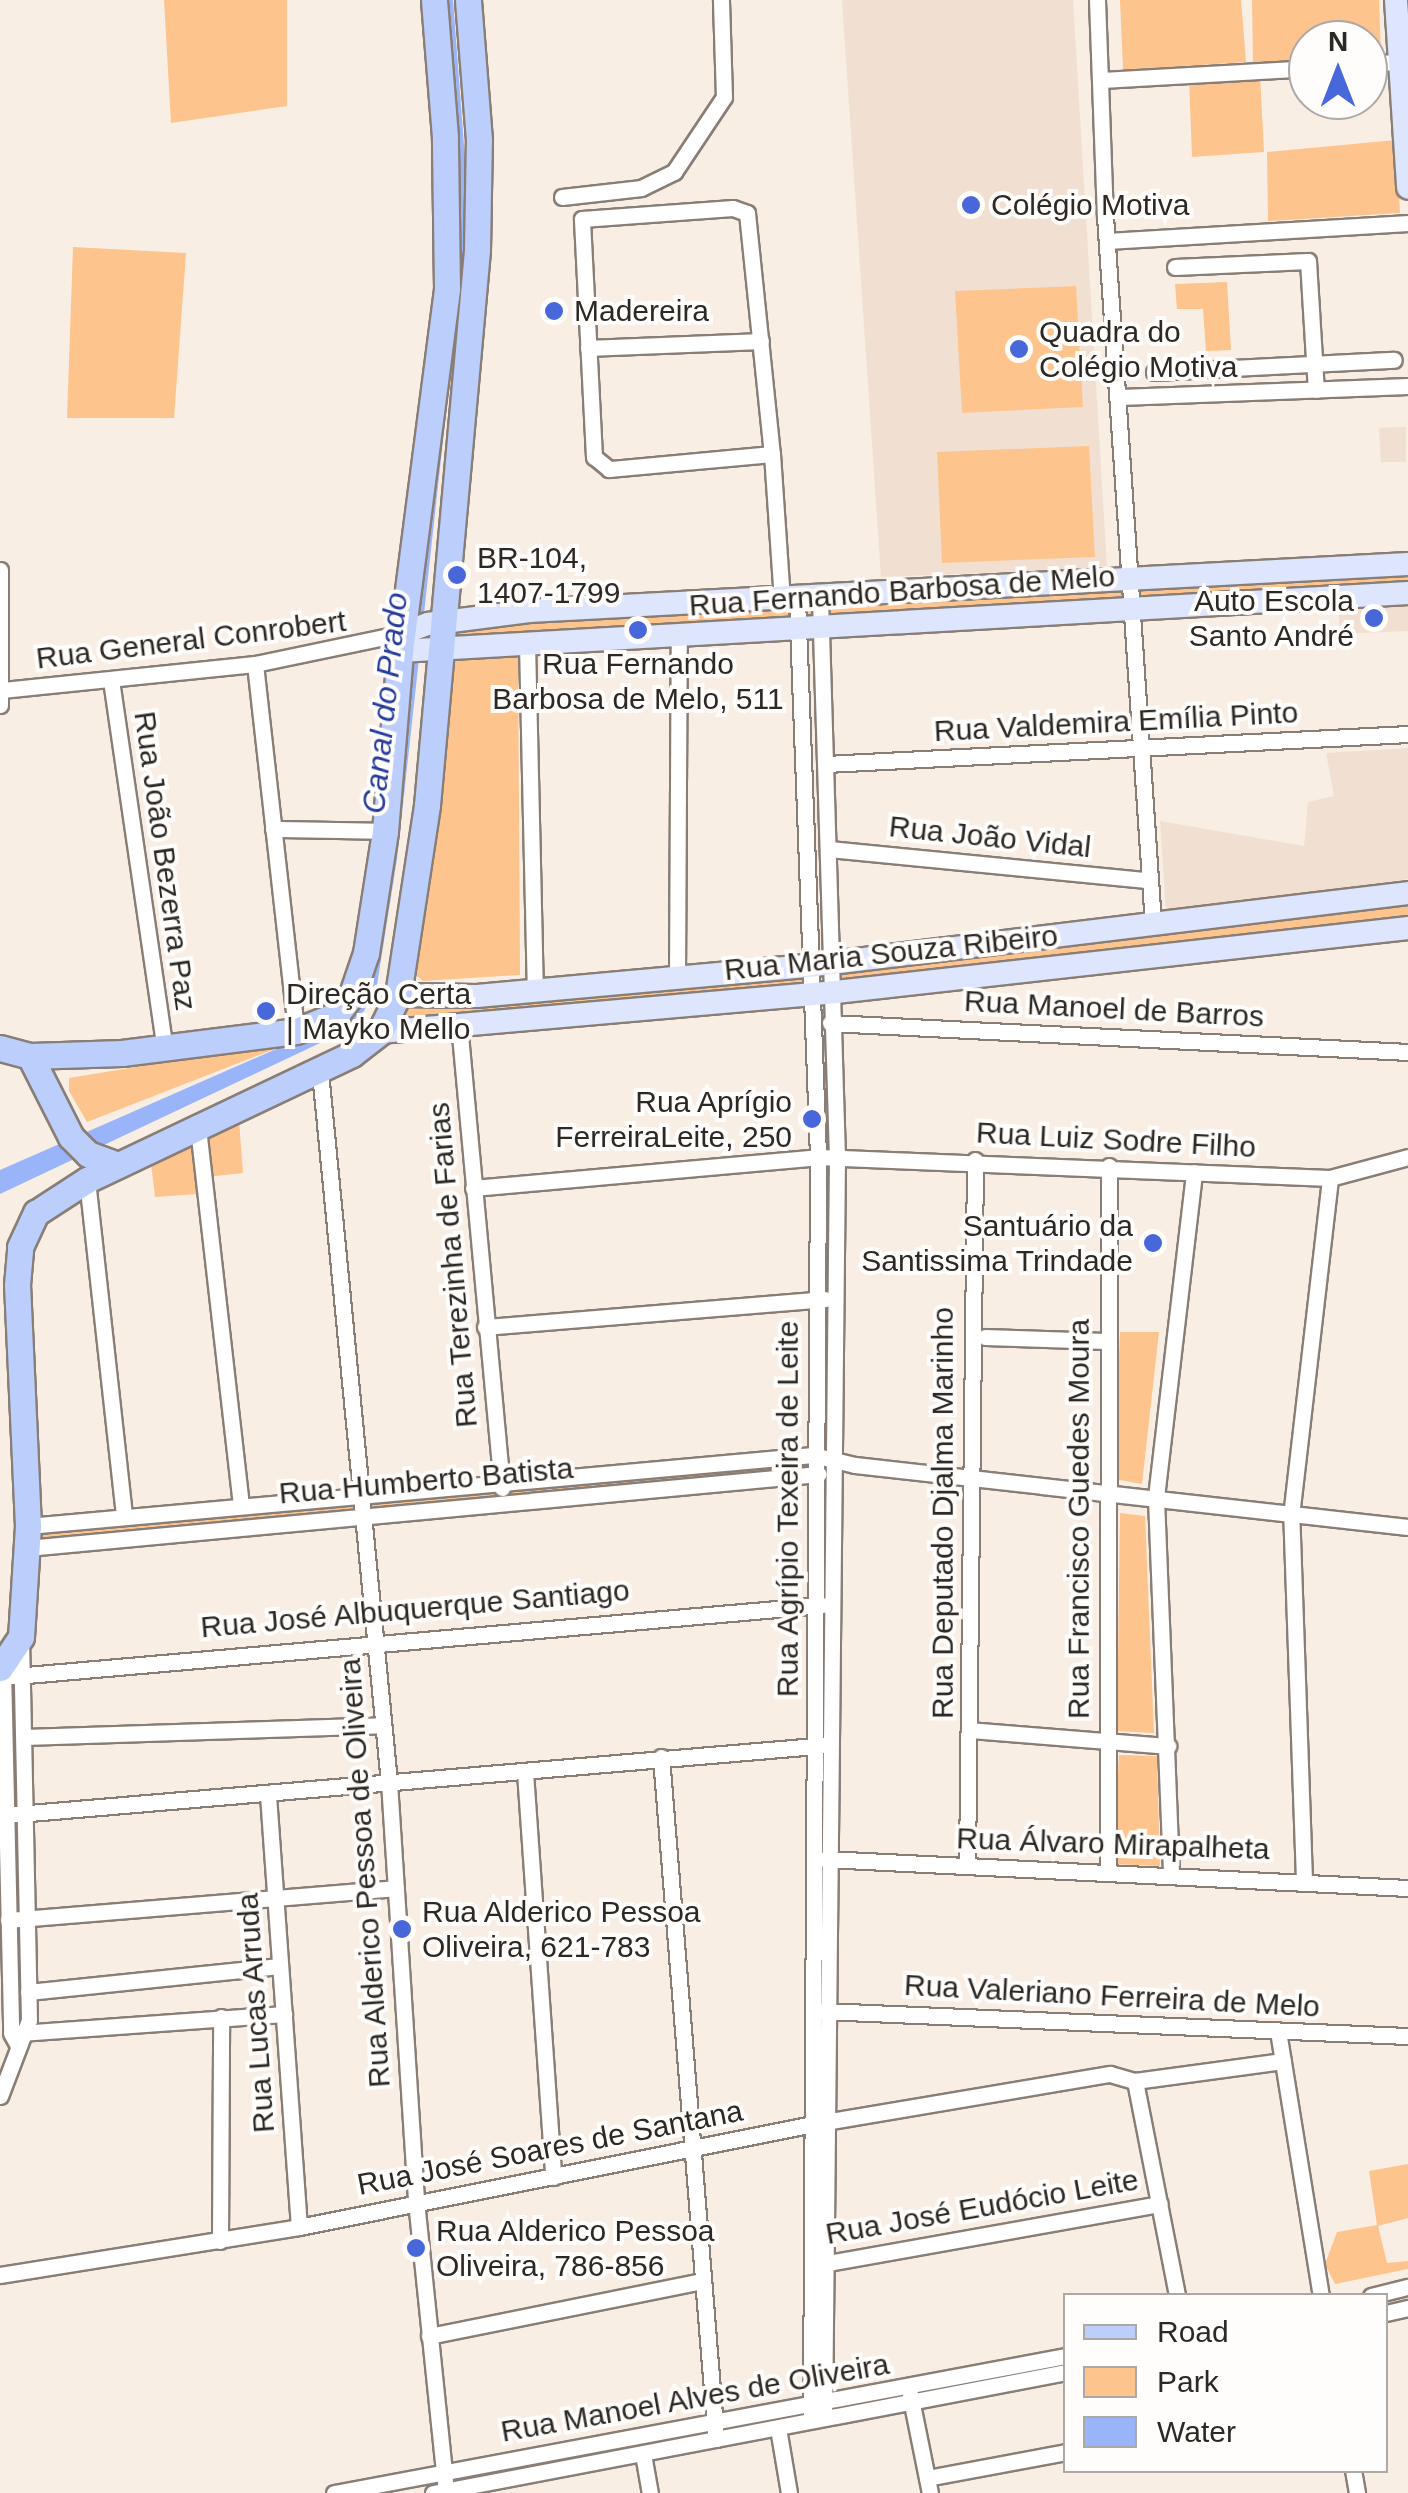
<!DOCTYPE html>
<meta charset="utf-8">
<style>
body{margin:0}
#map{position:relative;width:1408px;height:2493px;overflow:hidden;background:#f8eee4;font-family:Helvetica,sans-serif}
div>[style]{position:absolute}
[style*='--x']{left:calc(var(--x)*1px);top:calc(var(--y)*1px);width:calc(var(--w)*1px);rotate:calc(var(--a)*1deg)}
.built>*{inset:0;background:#f1e0d1}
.green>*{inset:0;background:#fec48e}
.water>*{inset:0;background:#9ab4f9}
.roads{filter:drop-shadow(2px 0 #887e76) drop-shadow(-2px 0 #887e76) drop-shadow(0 2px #887e76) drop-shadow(0 -2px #887e76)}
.street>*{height:15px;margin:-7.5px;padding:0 7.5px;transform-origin:7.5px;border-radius:7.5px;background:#fff}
.secondary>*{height:22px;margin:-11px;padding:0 11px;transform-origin:11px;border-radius:11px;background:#dee6fe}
.primary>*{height:25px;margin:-12.5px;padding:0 12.5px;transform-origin:12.5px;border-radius:12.5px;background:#bccefc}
.dots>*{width:28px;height:28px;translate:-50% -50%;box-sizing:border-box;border:5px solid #fffdfb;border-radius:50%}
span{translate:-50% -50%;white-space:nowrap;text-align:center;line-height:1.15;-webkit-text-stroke:8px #fffdfb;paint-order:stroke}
.poi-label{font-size:30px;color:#2c2824}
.left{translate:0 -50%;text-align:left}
.right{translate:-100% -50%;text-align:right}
.street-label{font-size:30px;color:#2c2824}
.water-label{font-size:32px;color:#253b9c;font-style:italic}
.legend{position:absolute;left:1063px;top:2293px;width:325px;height:180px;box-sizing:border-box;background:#fffdfb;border:2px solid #aba8a5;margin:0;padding:12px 18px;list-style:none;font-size:30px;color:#2c2824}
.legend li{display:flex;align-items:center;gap:20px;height:50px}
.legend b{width:50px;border:2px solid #aba8a5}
.north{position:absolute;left:1288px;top:20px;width:100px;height:100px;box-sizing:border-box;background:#fffdfb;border:2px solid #aba8a5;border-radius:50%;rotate:0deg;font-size:28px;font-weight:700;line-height:40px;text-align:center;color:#2c2824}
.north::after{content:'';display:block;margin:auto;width:35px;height:45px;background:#4767da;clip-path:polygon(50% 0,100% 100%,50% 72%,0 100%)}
</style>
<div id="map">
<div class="built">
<div style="clip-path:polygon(842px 0,1073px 0,1107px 568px,881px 577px)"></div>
<div style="clip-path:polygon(1406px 427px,1406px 462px,1381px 462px,1379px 428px)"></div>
<div style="clip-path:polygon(1408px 602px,1408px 631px,1339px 634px,1339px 605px)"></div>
<div style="clip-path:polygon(1408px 748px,1408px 879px,1166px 912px,1160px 821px,1304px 846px,1308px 802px,1334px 796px,1326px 753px)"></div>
</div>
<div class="green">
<div style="clip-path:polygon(164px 0,287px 0,287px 106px,171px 123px)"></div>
<div style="clip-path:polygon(1120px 0,1241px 0,1246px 62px,1123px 70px)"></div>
<div style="clip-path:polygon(1252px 0,1379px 0,1381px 54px,1368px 55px,1368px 40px,1308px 40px,1308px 61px,1253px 66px)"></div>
<div style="clip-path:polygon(1260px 74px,1264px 152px,1192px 157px,1189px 79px)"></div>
<div style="clip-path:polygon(1396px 140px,1400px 213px,1268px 221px,1267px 152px)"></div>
<div style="clip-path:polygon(73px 247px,186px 253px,174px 418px,67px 418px)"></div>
<div style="clip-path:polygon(1227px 282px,1231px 350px,1206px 351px,1203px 309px,1177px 309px,1175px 284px)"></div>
<div style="clip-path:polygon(1076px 286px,1083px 407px,962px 413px,955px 291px)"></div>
<div style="clip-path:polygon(1089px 446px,1095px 557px,942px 563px,937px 452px)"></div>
<div style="clip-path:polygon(1408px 568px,1408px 590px,1136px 604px,1132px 580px)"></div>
<div style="clip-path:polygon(1126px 581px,1127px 605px,825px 622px,824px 600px)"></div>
<div style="clip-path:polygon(813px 602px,816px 622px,446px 643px,445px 628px)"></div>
<div style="clip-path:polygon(518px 642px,520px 975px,423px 981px,402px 964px,438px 647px)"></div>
<div style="clip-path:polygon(1408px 900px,1408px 923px,841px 986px,839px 967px)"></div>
<div style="clip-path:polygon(811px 970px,810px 989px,385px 1027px,399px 1000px)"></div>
<div style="clip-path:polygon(263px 1046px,277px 1048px,87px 1122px,69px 1091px,69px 1078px)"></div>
<div style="clip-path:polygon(238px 1107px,243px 1173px,197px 1178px,198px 1194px,155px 1197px,149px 1146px)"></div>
<div style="clip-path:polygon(1120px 1332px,1159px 1332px,1142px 1484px,1114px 1479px)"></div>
<div style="clip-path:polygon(807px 1459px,808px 1471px,507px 1498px,505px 1485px)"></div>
<div style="clip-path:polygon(498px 1485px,501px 1498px,366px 1510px,365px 1499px)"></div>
<div style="clip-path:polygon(355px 1499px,358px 1512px,30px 1543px,31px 1528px)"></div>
<div style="clip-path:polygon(1120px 1513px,1145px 1516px,1154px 1733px,1117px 1731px)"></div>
<div style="clip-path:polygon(1119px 1755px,1157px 1756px,1160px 1866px,1113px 1864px)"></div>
<div style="clip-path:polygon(1408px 2164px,1408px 2218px,1378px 2226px,1387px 2263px,1408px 2261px,1408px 2269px,1335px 2284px,1325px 2264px,1337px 2232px,1377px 2225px,1369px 2171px)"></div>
<div style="clip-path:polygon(711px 2425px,713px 2437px,449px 2487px,446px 2474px)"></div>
</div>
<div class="water">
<div style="clip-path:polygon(437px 0,453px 0,465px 159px,463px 259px,397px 859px,377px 985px,364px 1011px,337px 1035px,0 1194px,0 1170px,299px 1039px,349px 1009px,449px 288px)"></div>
</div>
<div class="roads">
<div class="street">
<div style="--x:1097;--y:0;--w:216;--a:87.9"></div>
<div style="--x:1105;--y:216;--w:710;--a:86.12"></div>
<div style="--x:1368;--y:64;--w:40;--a:-4.3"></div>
<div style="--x:1102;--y:80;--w:206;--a:-3.3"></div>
<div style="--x:562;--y:197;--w:80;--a:-6.5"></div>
<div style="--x:641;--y:188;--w:37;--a:-26"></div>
<div style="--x:674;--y:172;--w:90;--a:-56.3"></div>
<div style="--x:724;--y:97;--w:97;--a:-91.8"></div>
<div style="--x:1107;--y:241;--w:302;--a:-3.4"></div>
<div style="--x:1175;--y:267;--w:133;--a:-2.6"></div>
<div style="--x:1308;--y:261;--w:129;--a:86.5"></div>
<div style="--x:588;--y:348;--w:173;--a:-2.3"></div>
<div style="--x:1154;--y:372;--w:240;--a:-2.9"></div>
<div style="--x:1120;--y:397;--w:288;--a:-2.2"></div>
<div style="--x:772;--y:454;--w:164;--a:174.7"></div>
<div style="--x:609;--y:469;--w:19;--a:-141"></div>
<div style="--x:594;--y:457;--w:238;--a:-92.9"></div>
<div style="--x:582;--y:219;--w:151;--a:-4.2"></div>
<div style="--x:733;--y:208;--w:15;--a:20"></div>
<div style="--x:747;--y:213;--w:242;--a:84.1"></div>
<div style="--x:772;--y:454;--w:146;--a:86.1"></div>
<div style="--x:0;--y:570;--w:135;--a:90"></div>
<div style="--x:820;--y:598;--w:560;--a:88.26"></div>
<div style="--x:837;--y:1158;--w:1260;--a:90.59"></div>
<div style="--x:797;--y:599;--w:558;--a:87.84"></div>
<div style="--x:818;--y:1157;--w:1263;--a:90.32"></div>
<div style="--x:527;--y:643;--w:347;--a:88.7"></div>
<div style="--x:255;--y:664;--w:369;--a:83.6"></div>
<div style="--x:111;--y:680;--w:373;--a:81.7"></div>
<div style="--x:3;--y:690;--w:253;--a:-5.9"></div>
<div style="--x:255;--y:664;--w:151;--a:-11.8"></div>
<div style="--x:826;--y:764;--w:583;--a:-2.95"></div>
<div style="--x:273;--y:829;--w:112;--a:1"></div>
<div style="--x:829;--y:849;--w:319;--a:5.6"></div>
<div style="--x:677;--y:977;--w:341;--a:-89.7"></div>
<div style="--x:830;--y:1023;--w:579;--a:2.87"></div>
<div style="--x:459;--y:1024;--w:466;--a:84.7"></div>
<div style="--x:320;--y:1072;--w:713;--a:84.45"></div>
<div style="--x:389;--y:1782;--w:420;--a:86.3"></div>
<div style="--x:416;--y:2201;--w:291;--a:84.1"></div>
<div style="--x:198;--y:1128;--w:380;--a:83.5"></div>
<div style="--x:87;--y:1180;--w:339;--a:83.7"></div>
<div style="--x:473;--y:1188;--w:346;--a:-5.1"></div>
<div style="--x:818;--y:1157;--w:512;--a:2.35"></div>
<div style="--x:1330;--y:1178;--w:81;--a:-15.1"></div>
<div style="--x:485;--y:1327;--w:341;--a:-4.7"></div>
<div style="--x:985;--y:1337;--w:121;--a:1.9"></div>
<div style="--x:28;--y:1526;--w:788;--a:-5.17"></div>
<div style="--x:813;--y:1455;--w:43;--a:13.4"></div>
<div style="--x:855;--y:1465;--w:556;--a:6.4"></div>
<div style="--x:27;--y:1548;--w:795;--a:-5.34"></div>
<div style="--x:3;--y:1669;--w:364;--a:88.7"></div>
<div style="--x:11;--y:2033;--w:13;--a:61"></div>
<div style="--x:4;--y:1677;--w:821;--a:-5.03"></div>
<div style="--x:969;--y:1730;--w:200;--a:4.6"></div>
<div style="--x:24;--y:1737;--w:358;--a:-1.9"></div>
<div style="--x:661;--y:1757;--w:684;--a:85.39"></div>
<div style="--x:525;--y:1772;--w:406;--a:86"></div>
<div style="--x:268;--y:1795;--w:433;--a:85.9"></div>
<div style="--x:6;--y:1815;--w:824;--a:-4.87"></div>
<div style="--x:825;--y:1859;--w:584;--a:2.85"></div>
<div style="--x:967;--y:1866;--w:706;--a:-89.35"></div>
<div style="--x:1108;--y:1871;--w:705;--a:-89.92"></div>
<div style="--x:1171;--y:1872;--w:375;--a:-92.3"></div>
<div style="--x:1156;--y:1497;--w:327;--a:-83.3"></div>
<div style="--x:1304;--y:1880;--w:364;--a:-92"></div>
<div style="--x:1291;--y:1516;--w:340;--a:-83.4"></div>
<div style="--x:8;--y:1920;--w:389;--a:-4.7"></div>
<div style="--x:28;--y:1992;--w:253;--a:-5.9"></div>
<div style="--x:823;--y:2011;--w:586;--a:2.45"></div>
<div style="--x:1278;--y:2031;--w:268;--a:80.8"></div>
<div style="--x:20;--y:2033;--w:265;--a:-4.1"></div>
<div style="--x:1135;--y:2081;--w:149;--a:-7.7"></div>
<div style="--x:0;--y:2096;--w:81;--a:-69.1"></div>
<div style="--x:29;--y:2020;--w:379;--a:-91.2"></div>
<div style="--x:220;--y:2241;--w:224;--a:-89.7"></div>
<div style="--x:822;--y:2264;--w:343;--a:-10.1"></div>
<div style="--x:0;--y:2275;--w:303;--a:-9.1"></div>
<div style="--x:299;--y:2227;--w:524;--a:-11.33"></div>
<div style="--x:813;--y:2124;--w:301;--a:-9.6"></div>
<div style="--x:1110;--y:2074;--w:26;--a:16"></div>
<div style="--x:1135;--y:2081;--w:219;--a:78.9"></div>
<div style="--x:1371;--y:2296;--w:38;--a:-14"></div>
<div style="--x:1386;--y:2313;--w:23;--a:-13"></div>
<div style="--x:429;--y:2336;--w:278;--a:-11.4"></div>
<div style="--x:910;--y:2394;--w:101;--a:78.6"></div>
<div style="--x:778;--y:2428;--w:66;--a:80.4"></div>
<div style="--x:643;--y:2454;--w:40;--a:80"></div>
<div style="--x:1353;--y:2470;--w:23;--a:80"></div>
<div style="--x:927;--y:2478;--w:141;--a:-10.6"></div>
<div style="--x:334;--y:2493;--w:745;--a:-10.6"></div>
<div style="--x:433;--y:2493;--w:644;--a:-10.82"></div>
</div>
<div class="secondary">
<div style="--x:1396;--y:0;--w:188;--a:86.3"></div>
<div style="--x:403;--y:633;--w:27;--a:-20"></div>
<div style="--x:428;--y:624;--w:102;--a:-7.3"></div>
<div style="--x:529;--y:611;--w:880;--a:-3.06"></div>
<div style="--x:400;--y:651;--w:1010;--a:-3.29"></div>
<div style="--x:398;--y:995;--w:79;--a:0.7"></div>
<div style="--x:477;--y:996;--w:339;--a:-5.2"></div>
<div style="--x:815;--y:965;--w:597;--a:-6.92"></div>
<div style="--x:380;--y:1032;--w:458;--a:-5"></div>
<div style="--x:836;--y:992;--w:576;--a:-6.38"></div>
</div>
<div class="primary">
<div style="--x:0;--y:1048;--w:31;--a:15"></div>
<div style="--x:30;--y:1056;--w:92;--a:-1.9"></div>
<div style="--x:122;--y:1053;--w:175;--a:-7.2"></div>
<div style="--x:296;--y:1031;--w:43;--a:-21.8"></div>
<div style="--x:336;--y:1015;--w:26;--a:-53"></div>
<div style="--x:352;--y:994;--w:43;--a:-71.1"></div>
<div style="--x:366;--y:953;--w:123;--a:-81.1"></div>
<div style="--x:385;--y:831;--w:181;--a:-85.2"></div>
<div style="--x:400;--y:651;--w:366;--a:-82.6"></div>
<div style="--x:447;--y:288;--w:151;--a:-90.8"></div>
<div style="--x:445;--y:137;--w:137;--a:-94.6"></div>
<div style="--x:30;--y:1056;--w:91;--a:63.2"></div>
<div style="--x:71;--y:1137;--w:24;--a:45"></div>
<div style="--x:88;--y:1154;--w:32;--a:20"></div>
<div style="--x:0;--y:1668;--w:37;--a:-56"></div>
<div style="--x:21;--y:1637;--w:111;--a:-86.4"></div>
<div style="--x:28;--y:1526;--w:241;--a:-92.6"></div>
<div style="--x:17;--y:1285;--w:38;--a:-85"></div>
<div style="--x:20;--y:1247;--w:38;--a:-65"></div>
<div style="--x:36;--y:1213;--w:61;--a:-32.9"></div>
<div style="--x:87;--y:1180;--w:293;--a:-25.4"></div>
<div style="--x:352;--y:1054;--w:36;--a:-38"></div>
<div style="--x:380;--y:1032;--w:41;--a:-64.1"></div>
<div style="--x:398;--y:995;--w:192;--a:-81.3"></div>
<div style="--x:427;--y:805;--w:557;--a:-84.85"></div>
<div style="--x:477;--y:250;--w:110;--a:-89"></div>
<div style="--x:479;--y:140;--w:140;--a:-94.5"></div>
</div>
</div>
<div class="dots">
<div style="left:971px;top:205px;background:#4767da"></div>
<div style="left:554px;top:311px;background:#4767da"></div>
<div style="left:1019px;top:349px;background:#4767da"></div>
<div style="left:457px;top:575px;background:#4767da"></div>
<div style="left:1374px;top:618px;background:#4767da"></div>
<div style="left:638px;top:630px;background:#4767da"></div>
<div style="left:266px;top:1011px;background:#4767da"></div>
<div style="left:812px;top:1119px;background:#4767da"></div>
<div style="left:1153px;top:1243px;background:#4767da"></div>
<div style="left:402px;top:1929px;background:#4767da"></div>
<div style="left:416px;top:2248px;background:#4767da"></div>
</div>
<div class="poi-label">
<span class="left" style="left:991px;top:205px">Colégio Motiva</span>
<span class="left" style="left:574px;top:311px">Madereira</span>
<span class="left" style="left:1039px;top:349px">Quadra do<br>Colégio Motiva</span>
<span class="left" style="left:477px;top:575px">BR-104,<br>1407-1799</span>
<span class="right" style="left:1354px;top:618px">Auto Escola<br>Santo André</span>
<span style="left:638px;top:681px">Rua Fernando<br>Barbosa de Melo, 511</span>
<span class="left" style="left:286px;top:1011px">Direção Certa<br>| Mayko Mello</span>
<span class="right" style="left:792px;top:1119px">Rua Aprígio<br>FerreiraLeite, 250</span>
<span class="right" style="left:1133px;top:1243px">Santuário da<br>Santissima Trindade</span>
<span class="left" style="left:422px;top:1929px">Rua Alderico Pessoa<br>Oliveira, 621-783</span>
<span class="left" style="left:436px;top:2248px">Rua Alderico Pessoa<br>Oliveira, 786-856</span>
</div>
<div class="street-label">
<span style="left:902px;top:591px;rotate:-4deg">Rua Fernando Barbosa de Melo</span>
<span style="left:191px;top:640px;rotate:-7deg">Rua General Conrobert</span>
<span style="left:1116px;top:722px;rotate:-3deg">Rua Valdemira Emília Pinto</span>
<span style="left:990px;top:837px;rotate:6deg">Rua João Vidal</span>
<span style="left:165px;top:861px;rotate:82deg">Rua João Bezerra Paz</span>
<span style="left:891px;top:953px;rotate:-6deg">Rua Maria Souza Ribeiro</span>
<span style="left:1114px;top:1009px;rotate:3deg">Rua Manoel de Barros</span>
<span style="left:1116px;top:1140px;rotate:3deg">Rua Luiz Sodre Filho</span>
<span style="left:453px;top:1265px;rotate:-95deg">Rua Terezinha de Farias</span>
<span style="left:426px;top:1481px;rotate:-5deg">Rua Humberto Batista</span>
<span style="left:788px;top:1509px;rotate:-90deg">Rua Agrípio Texeira de Leite</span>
<span style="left:943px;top:1513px;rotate:-90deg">Rua Deputado Djalma Marinho</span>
<span style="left:1079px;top:1519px;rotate:-90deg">Rua Francisco Guedes Moura</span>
<span style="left:415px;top:1609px;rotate:-5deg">Rua José Albuquerque Santiago</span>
<span style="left:1113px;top:1844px;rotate:2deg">Rua Álvaro Mirapalheta</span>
<span style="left:365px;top:1873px;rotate:-94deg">Rua Alderico Pessoa de Oliveira</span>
<span style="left:1112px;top:1996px;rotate:3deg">Rua Valeriano Ferreira de Melo</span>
<span style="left:256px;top:2013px;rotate:-94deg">Rua Lucas Arruda</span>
<span style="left:550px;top:2148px;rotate:-11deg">Rua José Soares de Santana</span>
<span style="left:982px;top:2207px;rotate:-10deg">Rua José Eudócio Leite</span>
<span style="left:695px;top:2398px;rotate:-10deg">Rua Manoel Alves de Oliveira</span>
</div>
<div class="water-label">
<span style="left:385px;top:703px;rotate:-84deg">Canal do Prado</span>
</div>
<ul class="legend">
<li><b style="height:12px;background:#bccefc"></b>Road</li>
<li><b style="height:28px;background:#fec48e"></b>Park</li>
<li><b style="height:28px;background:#9ab4f9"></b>Water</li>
</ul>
<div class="north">N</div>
</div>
